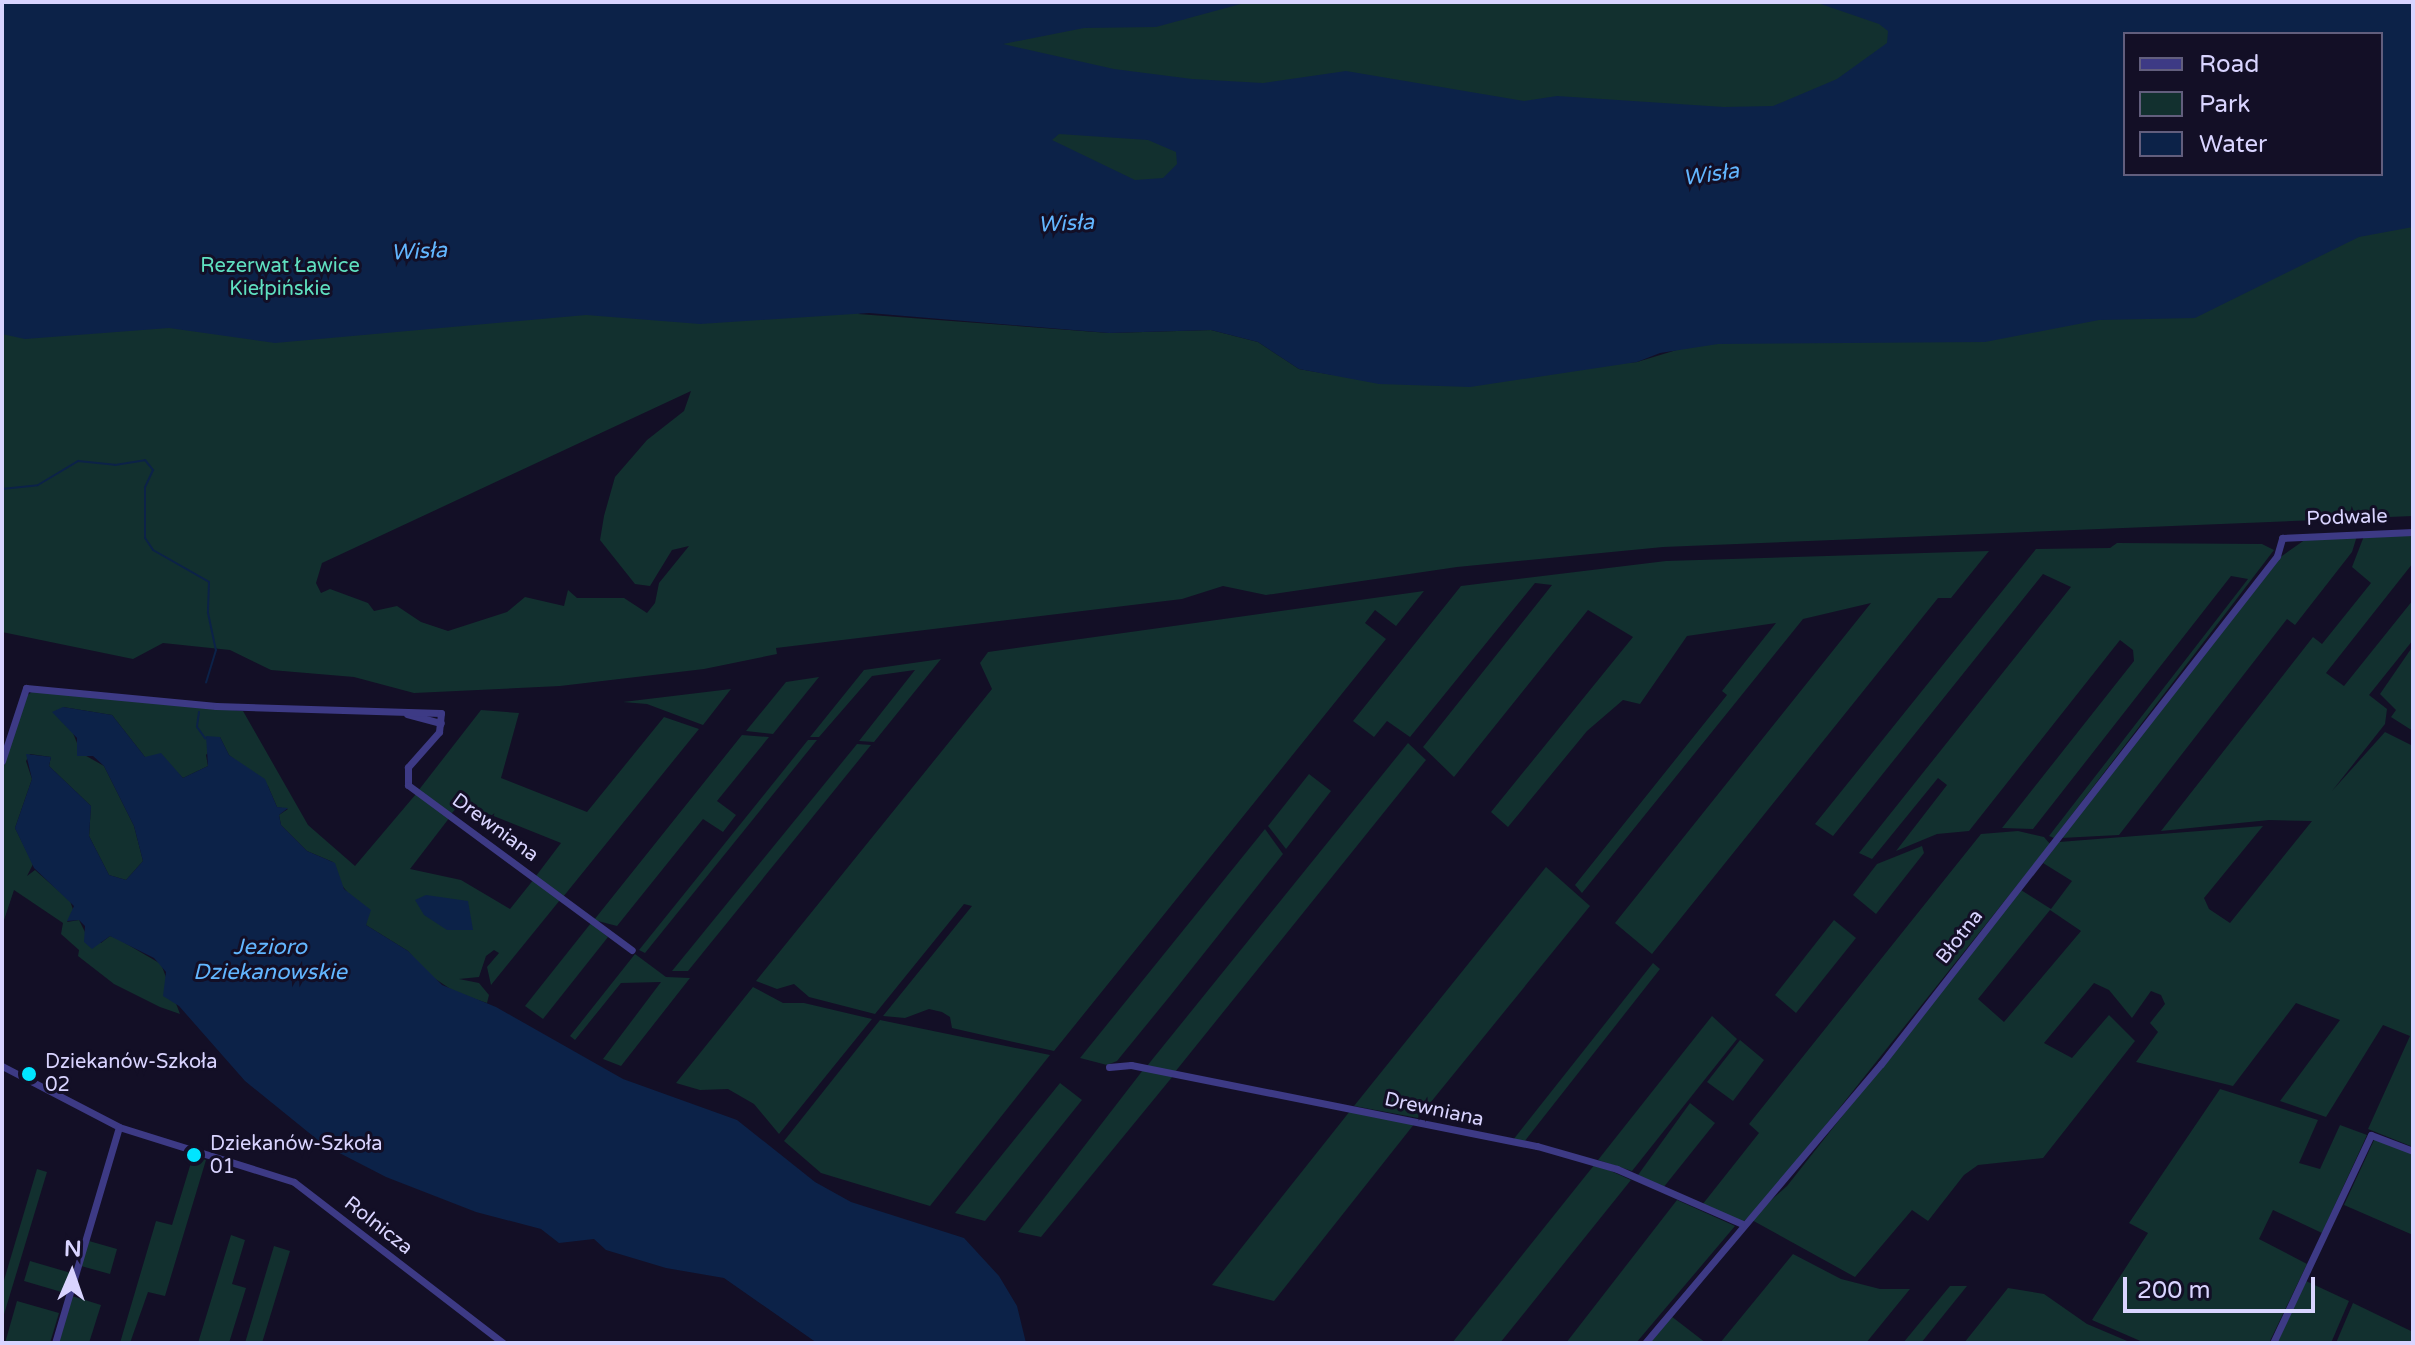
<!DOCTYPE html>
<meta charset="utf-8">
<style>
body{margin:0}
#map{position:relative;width:2415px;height:1345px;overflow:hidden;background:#130f26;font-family:"Varela Round",sans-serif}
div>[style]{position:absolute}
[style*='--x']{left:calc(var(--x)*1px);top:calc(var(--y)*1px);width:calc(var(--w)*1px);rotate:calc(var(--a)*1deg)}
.green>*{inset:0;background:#12302f}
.water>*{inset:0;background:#0c2248}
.stream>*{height:2px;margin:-1px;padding:0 1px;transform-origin:1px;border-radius:1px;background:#0c2248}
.minor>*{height:7px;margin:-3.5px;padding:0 3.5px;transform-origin:3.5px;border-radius:3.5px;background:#3d3a85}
.dots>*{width:22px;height:22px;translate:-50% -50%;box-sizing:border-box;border:4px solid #130f26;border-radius:50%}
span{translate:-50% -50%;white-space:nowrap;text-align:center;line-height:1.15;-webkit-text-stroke:6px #130f26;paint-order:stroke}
.park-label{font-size:20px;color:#5fe0c0}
.street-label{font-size:20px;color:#d9d4ff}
.poi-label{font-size:20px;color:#d9d4ff}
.left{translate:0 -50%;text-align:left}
.water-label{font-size:22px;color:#62b6ff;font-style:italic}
.frame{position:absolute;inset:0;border:4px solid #d9d4ff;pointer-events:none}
.legend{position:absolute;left:2123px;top:32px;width:260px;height:144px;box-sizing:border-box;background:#130f26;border:2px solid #625e7d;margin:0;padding:10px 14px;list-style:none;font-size:24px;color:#d9d4ff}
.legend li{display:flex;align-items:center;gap:16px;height:40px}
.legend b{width:40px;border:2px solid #625e7d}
.north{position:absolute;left:32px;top:1233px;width:80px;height:80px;-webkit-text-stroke:6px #130f26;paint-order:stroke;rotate:2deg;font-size:22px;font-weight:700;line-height:32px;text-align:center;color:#d9d4ff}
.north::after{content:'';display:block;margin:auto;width:28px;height:36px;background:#d9d4ff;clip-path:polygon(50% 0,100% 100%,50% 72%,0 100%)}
.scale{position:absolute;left:2123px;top:1277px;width:192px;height:36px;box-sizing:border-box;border:4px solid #d9d4ff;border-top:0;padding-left:10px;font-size:24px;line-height:28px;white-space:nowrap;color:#d9d4ff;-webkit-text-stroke:6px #130f26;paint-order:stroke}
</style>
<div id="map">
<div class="green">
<div style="clip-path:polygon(evenodd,2px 2px,2413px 2px,2413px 516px,1663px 547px,1457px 567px,1266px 595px,1223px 586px,1182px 599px,776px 648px,777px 654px,704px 669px,560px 686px,414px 693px,354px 677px,271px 670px,230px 650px,163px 643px,133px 659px,2px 632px,2px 2px,2125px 34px,2381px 34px,2381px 174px,2125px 174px,2125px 34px,2px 2px,943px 275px,1680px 349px,1637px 362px,1591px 366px,1333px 375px,1299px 369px,1258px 342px,1211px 330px,1109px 333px,858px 314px,943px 275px,2px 2px,691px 391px,684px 411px,647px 440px,615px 477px,604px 516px,600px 540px,635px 584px,650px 586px,672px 550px,689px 546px,659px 583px,655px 603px,647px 613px,624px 598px,577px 598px,568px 590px,564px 606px,525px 597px,507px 612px,448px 631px,421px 622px,397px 606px,374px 611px,368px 603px,330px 589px,321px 593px,316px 583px,322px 563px,691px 391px)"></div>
<div style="clip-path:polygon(evenodd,2413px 534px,2413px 563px,2326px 673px,2344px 686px,2413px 600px,2413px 640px,2369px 695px,2387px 709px,2385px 724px,2332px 791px,2385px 732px,2413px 746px,2413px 1147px,2368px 1129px,2410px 1036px,2383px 1025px,2326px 1117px,2280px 1101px,2340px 1020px,2296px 1003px,2233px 1086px,2136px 1062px,2158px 1032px,2150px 1023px,2165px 1004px,2161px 995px,2151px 991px,2132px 1018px,2109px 990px,2094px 983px,2044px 1043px,2072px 1058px,2109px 1015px,2135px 1041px,2043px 1158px,1978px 1165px,1964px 1175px,1928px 1221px,1912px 1210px,1855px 1277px,1750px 1219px,1787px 1186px,2021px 890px,2051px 909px,2072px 881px,2043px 863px,2059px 842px,2263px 826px,2204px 898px,2209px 909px,2230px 923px,2312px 821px,2269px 820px,2161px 831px,2313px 637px,2322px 644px,2371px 583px,2352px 567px,2364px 536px,2413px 534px,2050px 910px,2081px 931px,2004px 1022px,1978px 999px,2050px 910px)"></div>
<div style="clip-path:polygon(2357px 536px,2352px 552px,2295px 625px,2287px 619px,2119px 835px,2061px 838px,2279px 558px,2306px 539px)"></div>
<div style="clip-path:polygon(2117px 543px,2262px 544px,2274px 550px,2054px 838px,2049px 836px,2248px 579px,2231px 576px,2033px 829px,2002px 828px,2134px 661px,2133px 650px,2120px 640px,1969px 831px,1937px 834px,1896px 851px,1947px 785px,1938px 778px,1872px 859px,1859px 853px,2071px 587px,2043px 574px,1833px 836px,1815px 824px,2036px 549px,2110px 548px)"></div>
<div style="clip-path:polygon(1989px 551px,1951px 598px,1938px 598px,1652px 954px,1615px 923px,1871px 603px,1803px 619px,1582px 893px,1575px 885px,1727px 695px,1722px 691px,1776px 623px,1687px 636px,1640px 704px,1623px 700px,1587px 731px,1508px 827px,1491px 812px,1633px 637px,1588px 610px,1454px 777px,1423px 747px,1552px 585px,1535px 583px,1410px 737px,1387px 721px,1374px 737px,1353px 721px,1461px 586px,1666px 561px)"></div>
<div style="clip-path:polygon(1424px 591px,1396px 626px,1375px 610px,1365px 623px,1386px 639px,1054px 1051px,952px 1028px,950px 1017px,942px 1012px,929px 1009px,905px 1018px,883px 1016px,972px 906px,964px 904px,875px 1014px,809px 997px,794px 984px,777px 989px,756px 981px,992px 689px,980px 663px,988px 652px)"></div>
<div style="clip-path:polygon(2413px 646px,2413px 731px,2391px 717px,2396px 710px,2380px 694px)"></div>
<div style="clip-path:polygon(941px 659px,874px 742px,859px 741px,915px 670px,872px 676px,819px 737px,810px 737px,864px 670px)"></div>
<div style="clip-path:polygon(819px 677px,773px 734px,746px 731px,786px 682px)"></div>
<div style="clip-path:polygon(731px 689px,703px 725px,647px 704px,623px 702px)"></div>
<div style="clip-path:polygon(33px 691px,243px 711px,308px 825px,355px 866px,416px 794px,450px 817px,410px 869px,461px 880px,510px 909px,534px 879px,560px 900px,491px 985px,487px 967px,499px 953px,494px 950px,486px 956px,479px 977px,459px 979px,479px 983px,489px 995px,487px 1003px,455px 992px,428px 974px,408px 951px,366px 925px,367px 916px,340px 883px,333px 862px,307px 851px,281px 825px,279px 815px,288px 809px,277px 807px,268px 786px,229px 755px,220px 737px,206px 755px,208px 766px,183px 778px,163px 758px,145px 757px,112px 715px,63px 707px,60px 719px,71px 728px,81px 753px,104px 766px,134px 826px,143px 861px,126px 880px,109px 875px,89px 836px,91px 806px,49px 766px,51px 757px,30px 754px,26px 761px,32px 779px,15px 828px,33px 864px,27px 876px,35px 870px,70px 901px,74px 912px,67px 922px,79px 920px,87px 936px,101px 943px,110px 936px,118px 939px,161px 964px,180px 1014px,160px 1007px,114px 984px,78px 956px,79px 950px,61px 934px,63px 923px,14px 890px,2px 926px,2px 772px,25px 697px)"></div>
<div style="clip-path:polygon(481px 710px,519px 713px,501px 778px,587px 812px,664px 717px,699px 729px,563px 897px,536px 876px,561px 843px,461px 803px,451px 814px,418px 791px)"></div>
<div style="clip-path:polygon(742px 735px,769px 737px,717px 801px,736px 815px,723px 832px,703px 819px,617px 926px,594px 920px)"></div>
<div style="clip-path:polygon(808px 740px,817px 740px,645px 953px,639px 950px)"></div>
<div style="clip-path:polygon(1408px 743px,1426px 760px,1175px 1072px,1147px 1066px)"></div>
<div style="clip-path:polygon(857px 744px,871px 745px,688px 971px,672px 971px)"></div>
<div style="clip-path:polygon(1309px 774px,1331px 791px,1286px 849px,1268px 826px)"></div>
<div style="clip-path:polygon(1265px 829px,1283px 854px,1170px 996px,1117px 1061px,1107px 1065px,1080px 1058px)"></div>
<div style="clip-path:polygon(2018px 831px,2044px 837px,2050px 844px,1766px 1200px,1742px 1223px,1702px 1205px,1759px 1133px,1749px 1124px,1981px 834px)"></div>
<div style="clip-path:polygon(1922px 846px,1924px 853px,1876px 914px,1853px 895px,1877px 864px)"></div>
<div style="clip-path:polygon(1546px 867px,1590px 906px,1418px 1118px,1354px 1106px)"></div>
<div style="clip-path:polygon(1834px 920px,1856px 938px,1796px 1013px,1775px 995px)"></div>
<div style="clip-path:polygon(591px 923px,608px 937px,543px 1019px,525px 1006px)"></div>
<div style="clip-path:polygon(635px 954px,666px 977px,690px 978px,621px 1066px,603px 1059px,661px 982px,621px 983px,575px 1040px,570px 1036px)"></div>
<div style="clip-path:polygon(1653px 963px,1660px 969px,1524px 1142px,1513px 1140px)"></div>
<div style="clip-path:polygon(753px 987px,783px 1003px,804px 1003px,872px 1019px,779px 1134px,754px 1104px,728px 1089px,700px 1090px,676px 1083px)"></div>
<div style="clip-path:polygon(1712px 1016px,1737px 1039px,1632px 1171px,1598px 1160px)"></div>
<div style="clip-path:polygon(880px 1020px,1050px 1055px,930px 1206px,821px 1173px,784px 1141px)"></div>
<div style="clip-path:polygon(1740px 1040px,1764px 1060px,1733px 1101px,1707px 1082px)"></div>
<div style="clip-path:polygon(1143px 1070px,1173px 1076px,1041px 1237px,1018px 1232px)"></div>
<div style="clip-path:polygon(1060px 1083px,1082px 1100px,985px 1221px,955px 1213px)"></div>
<div style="clip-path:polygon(2220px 1089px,2318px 1120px,2299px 1163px,2320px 1169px,2340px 1125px,2367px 1135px,2322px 1233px,2273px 1210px,2259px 1239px,2307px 1264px,2269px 1343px,2145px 1343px,2092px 1320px,2148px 1233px,2129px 1223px)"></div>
<div style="clip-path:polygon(1690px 1103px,1715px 1123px,1663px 1188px,1638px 1175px)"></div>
<div style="clip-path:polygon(1350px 1111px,1415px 1123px,1274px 1301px,1212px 1285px)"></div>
<div style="clip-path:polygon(2375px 1138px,2413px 1153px,2413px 1235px,2344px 1205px)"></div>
<div style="clip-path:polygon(193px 1156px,206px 1160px,165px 1296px,148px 1292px,130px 1343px,120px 1343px,156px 1221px,172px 1225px)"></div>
<div style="clip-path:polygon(1595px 1164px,1631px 1180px,1500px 1343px,1452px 1343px)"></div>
<div style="clip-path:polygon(37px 1169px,47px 1172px,2px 1321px,2px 1287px)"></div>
<div style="clip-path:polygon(1677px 1200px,1735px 1226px,1636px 1343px,1566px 1343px)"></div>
<div style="clip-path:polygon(231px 1235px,245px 1240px,232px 1284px,246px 1288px,229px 1343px,198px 1343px)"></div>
<div style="clip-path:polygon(89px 1241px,117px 1249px,110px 1274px,81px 1266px)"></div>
<div style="clip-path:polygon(274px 1246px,290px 1251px,262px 1343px,245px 1343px)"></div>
<div style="clip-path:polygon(1793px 1254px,1841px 1279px,1880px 1289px,1910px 1289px,1866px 1343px,1720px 1343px)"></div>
<div style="clip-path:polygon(30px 1261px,71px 1273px,65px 1293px,24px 1281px)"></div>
<div style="clip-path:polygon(2306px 1281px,2349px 1301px,2331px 1343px,2277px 1343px)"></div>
<div style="clip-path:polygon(1950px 1286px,1967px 1286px,1921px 1343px,1903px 1343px)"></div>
<div style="clip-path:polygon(2008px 1288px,2044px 1294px,2087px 1324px,2132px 1343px,1964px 1343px)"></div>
<div style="clip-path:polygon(72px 1296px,101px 1305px,89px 1343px,58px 1343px)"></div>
<div style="clip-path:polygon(17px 1301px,59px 1313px,50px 1343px,5px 1343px)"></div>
<div style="clip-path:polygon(2353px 1303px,2413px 1332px,2413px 1343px,2336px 1343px)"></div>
<div style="clip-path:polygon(1671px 1316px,1706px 1343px,1650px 1343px)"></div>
</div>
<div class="water">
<div style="clip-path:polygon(evenodd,2px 2px,1248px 2px,1156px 27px,1084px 28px,1003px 44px,1114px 69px,1192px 79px,1263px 83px,1346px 71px,1524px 101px,1557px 96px,1724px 107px,1773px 106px,1837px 79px,1887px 43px,1888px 31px,1879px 24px,1815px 2px,2413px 2px,2413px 227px,2359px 237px,2195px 318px,2099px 320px,1985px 342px,1718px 344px,1660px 353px,1637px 362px,1470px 387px,1379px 384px,1299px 369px,1258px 342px,1211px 330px,1109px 333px,869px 313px,700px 324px,586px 315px,275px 343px,169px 328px,25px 339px,2px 334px,2px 2px,2125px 34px,2381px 34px,2381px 174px,2125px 174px,2125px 34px,2px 2px,1059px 134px,1148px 140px,1176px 152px,1177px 164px,1163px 178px,1135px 180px,1052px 140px,1059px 134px)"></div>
<div style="clip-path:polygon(63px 707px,112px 715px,145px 757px,161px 753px,183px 778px,208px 766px,206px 736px,220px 737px,229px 755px,265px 779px,277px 807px,288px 808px,279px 815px,281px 825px,307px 851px,335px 863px,344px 889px,371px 910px,366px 925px,408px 951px,442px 985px,496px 1007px,623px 1079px,737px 1120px,815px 1182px,851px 1202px,964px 1238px,999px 1276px,1017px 1306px,1026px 1343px,817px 1343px,724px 1278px,666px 1268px,606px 1250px,594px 1239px,559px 1243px,541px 1229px,476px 1212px,386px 1177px,324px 1145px,245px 1081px,179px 1006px,163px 996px,166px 972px,154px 958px,110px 936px,92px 949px,84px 942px,85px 926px,79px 920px,67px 921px,74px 906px,34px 868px,15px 828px,32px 779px,26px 754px,51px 757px,49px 766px,91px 806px,89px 836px,109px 875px,126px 880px,143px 861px,134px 826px,104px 766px,93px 756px,77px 756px,77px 738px,52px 712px)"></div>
<div style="clip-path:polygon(426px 895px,468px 901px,473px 930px,447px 930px,424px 915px,415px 900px)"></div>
</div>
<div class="stream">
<div style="--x:2;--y:489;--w:36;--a:-6"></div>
<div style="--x:38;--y:485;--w:47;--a:-31"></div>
<div style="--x:78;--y:461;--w:37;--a:6"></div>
<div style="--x:115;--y:465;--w:30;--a:-9"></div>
<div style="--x:145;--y:460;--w:13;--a:51"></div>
<div style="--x:153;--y:470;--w:19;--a:115"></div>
<div style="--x:145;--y:487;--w:51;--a:90"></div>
<div style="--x:145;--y:538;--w:14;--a:56"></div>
<div style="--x:153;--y:550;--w:64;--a:29.7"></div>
<div style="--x:209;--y:582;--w:31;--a:92"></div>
<div style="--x:208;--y:613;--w:38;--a:78"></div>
<div style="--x:216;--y:650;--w:34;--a:107"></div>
<div style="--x:199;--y:712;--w:15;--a:98"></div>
<div style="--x:197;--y:727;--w:14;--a:54"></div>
</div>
<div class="minor">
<div style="--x:407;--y:714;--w:35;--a:15"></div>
<div style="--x:2;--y:761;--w:77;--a:-71.8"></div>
<div style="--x:26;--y:688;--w:191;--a:5.4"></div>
<div style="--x:216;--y:706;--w:225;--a:1.8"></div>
<div style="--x:441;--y:713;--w:19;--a:96"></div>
<div style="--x:439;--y:732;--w:47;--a:131.5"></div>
<div style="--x:408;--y:767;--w:18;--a:90"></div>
<div style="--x:408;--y:785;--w:278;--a:36.4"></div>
<div style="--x:2;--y:1066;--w:132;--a:27.5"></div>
<div style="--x:119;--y:1127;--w:183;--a:17.4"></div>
<div style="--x:294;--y:1182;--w:264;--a:37.6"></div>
<div style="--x:1109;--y:1067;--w:22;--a:-5"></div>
<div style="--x:1131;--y:1065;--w:414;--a:11.3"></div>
<div style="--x:1537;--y:1146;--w:83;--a:16"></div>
<div style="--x:1617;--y:1169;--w:137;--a:23.7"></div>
<div style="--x:55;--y:1343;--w:225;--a:-73.5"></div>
<div style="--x:1645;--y:1343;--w:365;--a:-49.8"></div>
<div style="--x:1881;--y:1064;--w:644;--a:-52.06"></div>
<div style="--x:2277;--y:556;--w:19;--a:-74"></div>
<div style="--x:2282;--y:538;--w:131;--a:-2.6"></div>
<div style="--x:2273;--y:1343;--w:230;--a:-64.8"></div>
<div style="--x:2371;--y:1135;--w:45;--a:20.9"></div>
</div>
<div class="dots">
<div style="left:29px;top:1074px;background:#00e5ff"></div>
<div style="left:194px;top:1155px;background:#00e5ff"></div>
</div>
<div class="park-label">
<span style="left:280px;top:278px">Rezerwat Ławice<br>Kiełpińskie</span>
</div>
<div class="street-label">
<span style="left:2347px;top:518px;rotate:-2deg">Podwale</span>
<span style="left:495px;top:828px;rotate:36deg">Drewniana</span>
<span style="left:1960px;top:937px;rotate:-52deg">Błotna</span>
<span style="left:1434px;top:1110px;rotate:12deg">Drewniana</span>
<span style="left:378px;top:1226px;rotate:38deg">Rolnicza</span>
</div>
<div class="poi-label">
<span class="left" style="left:45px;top:1074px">Dziekanów-Szkoła<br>02</span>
<span class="left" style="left:210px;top:1156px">Dziekanów-Szkoła<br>01</span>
</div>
<div class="water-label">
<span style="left:1711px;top:175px;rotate:-8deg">Wisła</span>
<span style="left:1066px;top:224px;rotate:-3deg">Wisła</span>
<span style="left:419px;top:252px;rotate:-3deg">Wisła</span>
<span style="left:270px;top:960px">Jezioro<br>Dziekanowskie</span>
</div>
<div class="frame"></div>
<ul class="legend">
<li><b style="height:10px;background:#3d3a85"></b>Road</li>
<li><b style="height:22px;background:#12302f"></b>Park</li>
<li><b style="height:22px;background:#0c2248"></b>Water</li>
</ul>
<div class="north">N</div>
<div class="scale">200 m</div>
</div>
